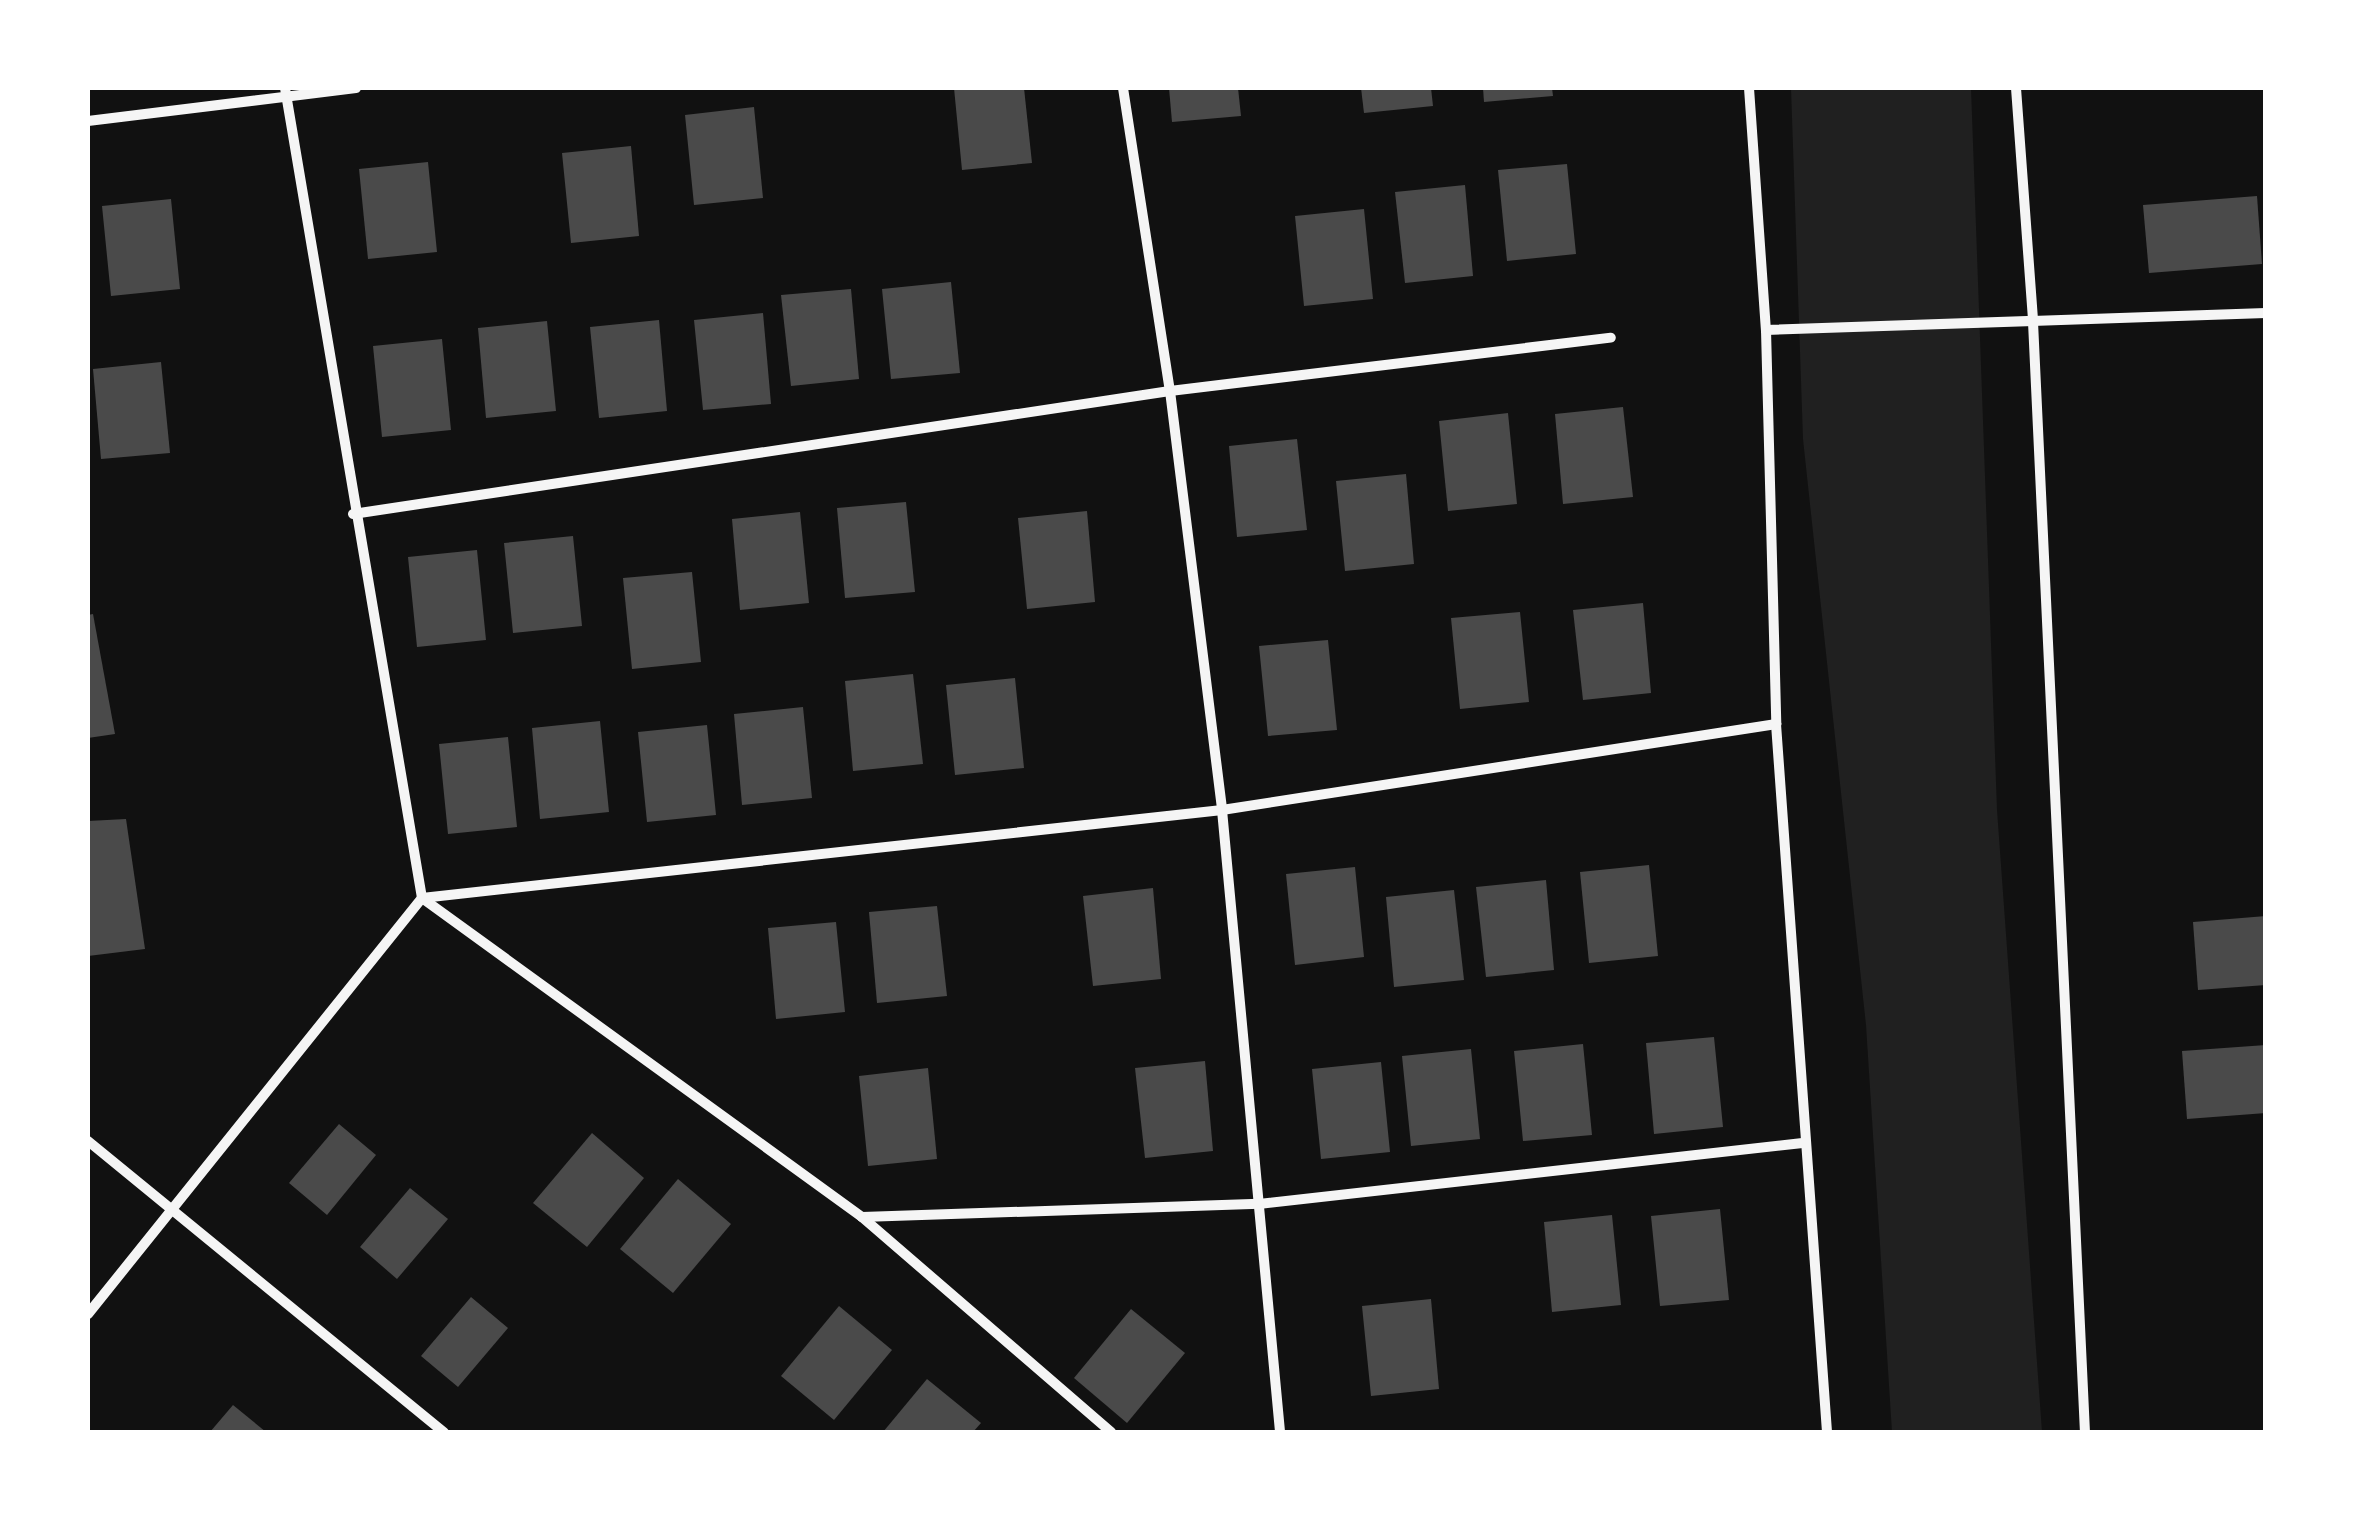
<!DOCTYPE html>
<style>
body{margin:0}
#map{position:relative;width:2353px;height:1520px;overflow:hidden;background:#111;font-family:Rubik,sans-serif}
div>[style]{position:absolute}
[style*='--x']{left:calc(var(--x)*1px);top:calc(var(--y)*1px);width:calc(var(--w)*1px);rotate:calc(var(--a)*1deg)}
.green>*{inset:0;background:#202020}
.building>*{inset:0;background:#4a4a4a}
.minor>*{height:10px;margin:-5px;padding:0 5px;transform-origin:5px;border-radius:5px;background:#f5f5f5}
span{translate:-50% -50%;white-space:nowrap;text-align:center;line-height:1.15;-webkit-text-stroke:9px #fff;paint-order:stroke}
.frame{position:absolute;inset:0;border:90px solid #fff;pointer-events:none}
</style>
<div id="map">
<div class="green">
<div style="clip-path:polygon(1791px 88px,1971px 88px,1997px 810px,2042px 1432px,1892px 1432px,1866px 1025px,1803px 439px)"></div>
</div>
<div class="building">
<div style="clip-path:polygon(954px 88px,1024px 88px,1032px 163px,962px 170px)"></div>
<div style="clip-path:polygon(1169px 88px,1238px 88px,1241px 116px,1172px 122px)"></div>
<div style="clip-path:polygon(1361px 88px,1431px 88px,1433px 106px,1364px 113px)"></div>
<div style="clip-path:polygon(1483px 88px,1552px 88px,1553px 96px,1484px 102px)"></div>
<div style="clip-path:polygon(754px 107px,763px 198px,694px 205px,685px 115px)"></div>
<div style="clip-path:polygon(631px 146px,639px 236px,571px 243px,562px 153px)"></div>
<div style="clip-path:polygon(428px 162px,437px 252px,368px 259px,359px 169px)"></div>
<div style="clip-path:polygon(1567px 164px,1576px 254px,1507px 261px,1498px 170px)"></div>
<div style="clip-path:polygon(1465px 185px,1473px 276px,1405px 283px,1395px 192px)"></div>
<div style="clip-path:polygon(2257px 196px,2262px 264px,2149px 273px,2143px 205px)"></div>
<div style="clip-path:polygon(171px 199px,180px 289px,111px 296px,102px 206px)"></div>
<div style="clip-path:polygon(1364px 209px,1373px 299px,1304px 306px,1295px 216px)"></div>
<div style="clip-path:polygon(951px 282px,960px 373px,891px 379px,882px 289px)"></div>
<div style="clip-path:polygon(851px 289px,859px 379px,791px 386px,781px 295px)"></div>
<div style="clip-path:polygon(763px 313px,771px 404px,703px 410px,694px 320px)"></div>
<div style="clip-path:polygon(659px 320px,667px 411px,599px 418px,590px 327px)"></div>
<div style="clip-path:polygon(547px 321px,556px 411px,486px 418px,478px 328px)"></div>
<div style="clip-path:polygon(442px 339px,451px 430px,382px 437px,373px 346px)"></div>
<div style="clip-path:polygon(161px 362px,170px 453px,101px 459px,93px 369px)"></div>
<div style="clip-path:polygon(1623px 407px,1633px 497px,1563px 504px,1555px 414px)"></div>
<div style="clip-path:polygon(1508px 413px,1517px 504px,1448px 511px,1439px 421px)"></div>
<div style="clip-path:polygon(1297px 439px,1307px 530px,1237px 537px,1229px 446px)"></div>
<div style="clip-path:polygon(1406px 474px,1414px 564px,1345px 571px,1336px 481px)"></div>
<div style="clip-path:polygon(906px 502px,915px 592px,845px 598px,837px 508px)"></div>
<div style="clip-path:polygon(1087px 511px,1095px 602px,1027px 609px,1018px 518px)"></div>
<div style="clip-path:polygon(800px 512px,809px 603px,740px 610px,732px 519px)"></div>
<div style="clip-path:polygon(573px 536px,582px 626px,513px 633px,504px 543px)"></div>
<div style="clip-path:polygon(477px 550px,486px 640px,417px 647px,408px 557px)"></div>
<div style="clip-path:polygon(692px 572px,701px 662px,632px 669px,623px 578px)"></div>
<div style="clip-path:polygon(1643px 603px,1651px 693px,1583px 700px,1573px 610px)"></div>
<div style="clip-path:polygon(1520px 612px,1529px 702px,1460px 709px,1451px 618px)"></div>
<div style="clip-path:polygon(93px 614px,115px 734px,88px 738px,88px 615px)"></div>
<div style="clip-path:polygon(1328px 640px,1337px 730px,1268px 736px,1259px 646px)"></div>
<div style="clip-path:polygon(913px 674px,923px 764px,853px 771px,845px 681px)"></div>
<div style="clip-path:polygon(1015px 678px,1024px 768px,955px 775px,946px 685px)"></div>
<div style="clip-path:polygon(803px 707px,812px 798px,742px 805px,734px 714px)"></div>
<div style="clip-path:polygon(600px 721px,609px 812px,540px 819px,532px 728px)"></div>
<div style="clip-path:polygon(707px 725px,716px 815px,647px 822px,638px 732px)"></div>
<div style="clip-path:polygon(508px 737px,517px 827px,448px 834px,439px 744px)"></div>
<div style="clip-path:polygon(126px 819px,145px 949px,88px 956px,88px 821px)"></div>
<div style="clip-path:polygon(1649px 865px,1658px 956px,1589px 963px,1580px 872px)"></div>
<div style="clip-path:polygon(1355px 867px,1364px 957px,1295px 965px,1286px 874px)"></div>
<div style="clip-path:polygon(1546px 880px,1554px 970px,1486px 977px,1476px 887px)"></div>
<div style="clip-path:polygon(1153px 888px,1161px 979px,1093px 986px,1083px 896px)"></div>
<div style="clip-path:polygon(1454px 890px,1464px 980px,1394px 987px,1386px 897px)"></div>
<div style="clip-path:polygon(937px 906px,947px 996px,877px 1003px,869px 912px)"></div>
<div style="clip-path:polygon(2266px 916px,2266px 985px,2198px 990px,2193px 922px)"></div>
<div style="clip-path:polygon(836px 922px,845px 1012px,776px 1019px,768px 928px)"></div>
<div style="clip-path:polygon(1714px 1037px,1723px 1127px,1654px 1134px,1646px 1043px)"></div>
<div style="clip-path:polygon(1583px 1044px,1592px 1135px,1523px 1141px,1514px 1051px)"></div>
<div style="clip-path:polygon(2266px 1045px,2266px 1113px,2187px 1119px,2182px 1051px)"></div>
<div style="clip-path:polygon(1471px 1049px,1480px 1139px,1411px 1146px,1402px 1056px)"></div>
<div style="clip-path:polygon(1205px 1061px,1213px 1151px,1145px 1158px,1135px 1068px)"></div>
<div style="clip-path:polygon(1381px 1062px,1390px 1152px,1321px 1159px,1312px 1069px)"></div>
<div style="clip-path:polygon(928px 1068px,937px 1159px,868px 1166px,859px 1076px)"></div>
<div style="clip-path:polygon(339px 1124px,376px 1155px,327px 1215px,289px 1183px)"></div>
<div style="clip-path:polygon(592px 1133px,644px 1178px,587px 1247px,533px 1203px)"></div>
<div style="clip-path:polygon(678px 1179px,731px 1224px,673px 1293px,620px 1249px)"></div>
<div style="clip-path:polygon(410px 1188px,448px 1219px,397px 1279px,360px 1247px)"></div>
<div style="clip-path:polygon(1720px 1209px,1729px 1300px,1660px 1306px,1651px 1216px)"></div>
<div style="clip-path:polygon(1612px 1215px,1621px 1305px,1552px 1312px,1544px 1222px)"></div>
<div style="clip-path:polygon(471px 1297px,508px 1328px,458px 1387px,421px 1356px)"></div>
<div style="clip-path:polygon(1431px 1299px,1439px 1389px,1371px 1396px,1362px 1306px)"></div>
<div style="clip-path:polygon(839px 1306px,892px 1350px,834px 1420px,781px 1376px)"></div>
<div style="clip-path:polygon(1131px 1309px,1185px 1353px,1127px 1423px,1074px 1378px)"></div>
<div style="clip-path:polygon(927px 1379px,981px 1423px,973px 1432px,883px 1432px)"></div>
<div style="clip-path:polygon(233px 1405px,266px 1432px,210px 1432px)"></div>
</div>
<div class="minor">
<div style="--x:1123;--y:88;--w:307;--a:81.2"></div>
<div style="--x:1170;--y:391;--w:422;--a:82.9"></div>
<div style="--x:1222;--y:810;--w:625;--a:84.67"></div>
<div style="--x:1749;--y:88;--w:243;--a:86"></div>
<div style="--x:1766;--y:330;--w:394;--a:88.5"></div>
<div style="--x:1776;--y:724;--w:710;--a:85.88"></div>
<div style="--x:2016;--y:88;--w:235;--a:85.8"></div>
<div style="--x:2033;--y:322;--w:1111;--a:87.32"></div>
<div style="--x:88;--y:121;--w:270;--a:-7"></div>
<div style="--x:1766;--y:330;--w:500;--a:-1.95"></div>
<div style="--x:353;--y:514;--w:826;--a:-8.56"></div>
<div style="--x:1170;--y:391;--w:444;--a:-6.9"></div>
<div style="--x:422;--y:898;--w:805;--a:-6.28"></div>
<div style="--x:1222;--y:810;--w:561;--a:-8.82"></div>
<div style="--x:422;--y:898;--w:543;--a:35.94"></div>
<div style="--x:862;--y:1217;--w:329;--a:40.8"></div>
<div style="--x:88;--y:1141;--w:460;--a:39.3"></div>
<div style="--x:862;--y:1217;--w:397;--a:-1.9"></div>
<div style="--x:1259;--y:1204;--w:547;--a:-6.4"></div>
<div style="--x:88;--y:1314;--w:533;--a:-51.24"></div>
<div style="--x:422;--y:898;--w:822;--a:-99.6"></div>
</div>
<div class="frame"></div>
</div>
